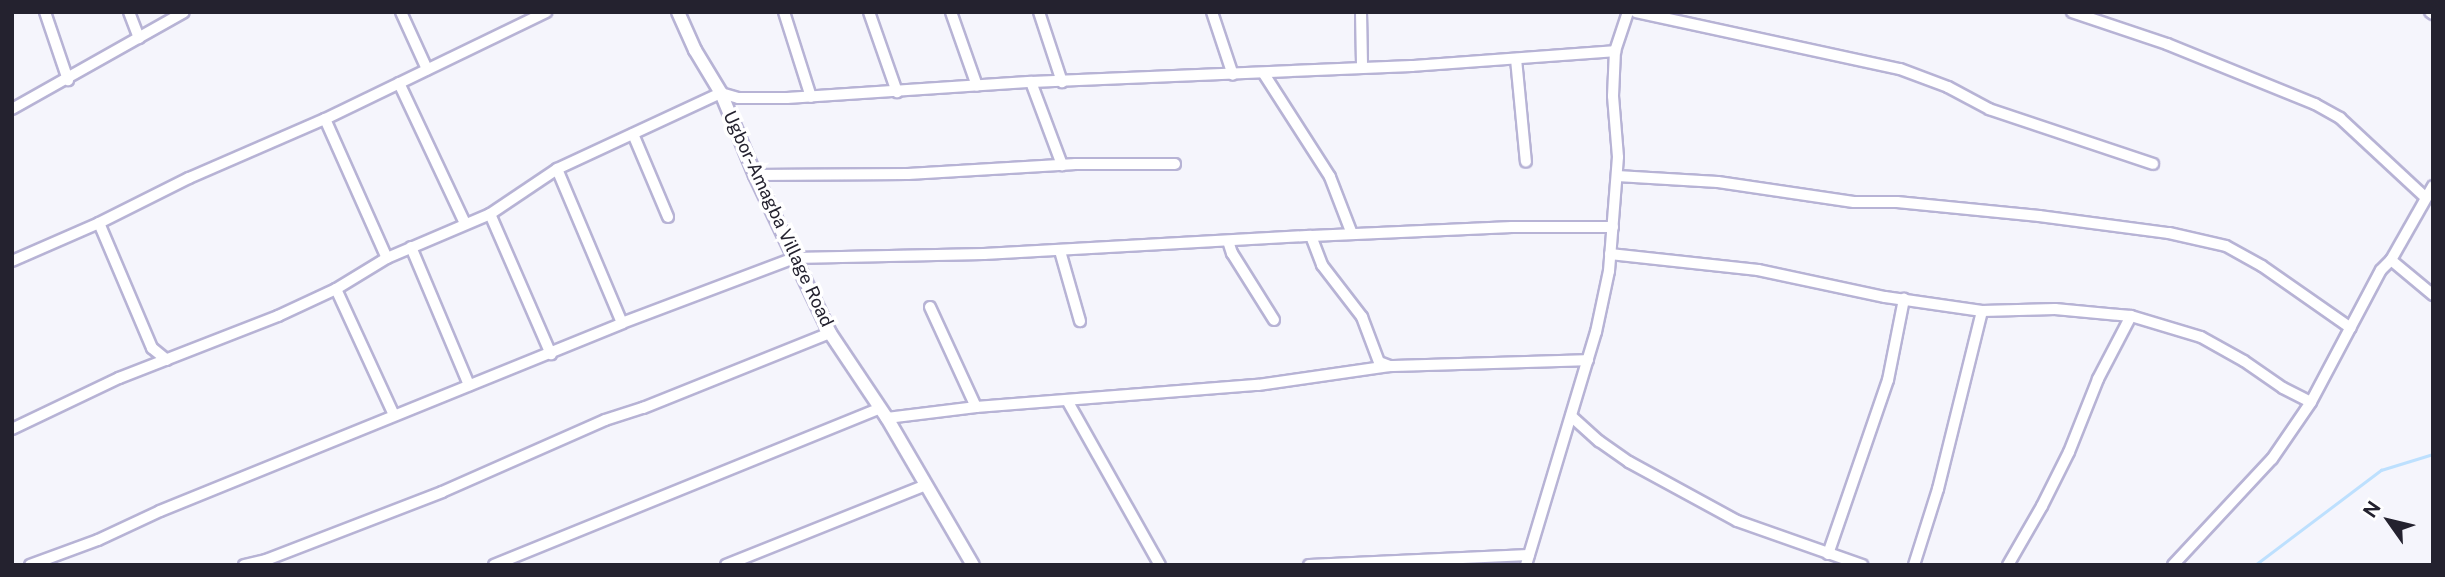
<!DOCTYPE html>
<style>
body{margin:0}
#map{position:relative;width:2445px;height:577px;overflow:hidden;background:#f5f5fc;font-family:"Public Sans",sans-serif}
div>[style]{position:absolute}
[style*='--x']{left:calc(var(--x)*1px);top:calc(var(--y)*1px);width:calc(var(--w)*1px);rotate:calc(var(--a)*1deg)}
.stream>*{height:2.5px;margin:-1.25px;padding:0 1.25px;transform-origin:1.25px;border-radius:1.25px;background:#bde0fe}
.roads{filter:drop-shadow(2px 0 #b7b3d5) drop-shadow(-2px 0 #b7b3d5) drop-shadow(0 2px #b7b3d5) drop-shadow(0 -2px #b7b3d5)}
.minor>*{height:10px;margin:-5px;padding:0 5px;transform-origin:5px;border-radius:5px;background:#fff}
.tertiary>*{height:12px;margin:-6px;padding:0 6px;transform-origin:6px;border-radius:6px;background:#fff}
span{translate:-50% -50%;white-space:nowrap;text-align:center;line-height:1.15;-webkit-text-stroke:7px #fff;paint-order:stroke}
.street-label{font-size:18px;color:#24222f}
.frame{position:absolute;inset:0;border:14px solid #24222f;pointer-events:none}
.north{position:absolute;left:2354px;top:486px;width:70px;height:70px;-webkit-text-stroke:5px #fff;paint-order:stroke;rotate:304deg;font-size:19px;font-weight:700;line-height:28px;text-align:center;color:#24222f}
.north::after{content:'';display:block;margin:auto;width:24px;height:32px;background:#24222f;clip-path:polygon(50% 0,100% 100%,50% 72%,0 100%)}
</style>
<div id="map">
<div class="stream">
<div style="--x:2255;--y:565;--w:158;--a:-37"></div>
<div style="--x:2381;--y:470;--w:54;--a:-17.1"></div>
</div>
<div class="roads">
<div class="minor">
<div style="--x:45;--y:12;--w:72;--a:71.3"></div>
<div style="--x:129;--y:12;--w:28;--a:69"></div>
<div style="--x:401;--y:12;--w:63;--a:65.5"></div>
<div style="--x:784;--y:12;--w:89;--a:72.4"></div>
<div style="--x:869;--y:12;--w:85;--a:70.7"></div>
<div style="--x:951;--y:12;--w:78;--a:70.6"></div>
<div style="--x:1039;--y:12;--w:74;--a:71.8"></div>
<div style="--x:1212;--y:12;--w:66;--a:71.6"></div>
<div style="--x:1361;--y:12;--w:54;--a:88.9"></div>
<div style="--x:1636;--y:12;--w:270;--a:12.2"></div>
<div style="--x:1900;--y:69;--w:51;--a:20.6"></div>
<div style="--x:1948;--y:87;--w:47;--a:28.2"></div>
<div style="--x:1989;--y:109;--w:173;--a:18.5"></div>
<div style="--x:2072;--y:12;--w:100;--a:18.6"></div>
<div style="--x:2167;--y:44;--w:160;--a:22.1"></div>
<div style="--x:2315;--y:104;--w:29;--a:29"></div>
<div style="--x:2340;--y:118;--w:116;--a:42.9"></div>
<div style="--x:2430;--y:12;--w:4;--a:34"></div>
<div style="--x:1516;--y:59;--w:103;--a:84.5"></div>
<div style="--x:1264;--y:74;--w:122;--a:57.3"></div>
<div style="--x:1330;--y:177;--w:61;--a:68.9"></div>
<div style="--x:1031;--y:82;--w:89;--a:69.5"></div>
<div style="--x:399;--y:83;--w:155;--a:64.8"></div>
<div style="--x:12;--y:109;--w:197;--a:-29.4"></div>
<div style="--x:325;--y:119;--w:152;--a:66"></div>
<div style="--x:633;--y:134;--w:90;--a:67.1"></div>
<div style="--x:557;--y:169;--w:167;--a:67.1"></div>
<div style="--x:755;--y:175;--w:153;--a:-0.4"></div>
<div style="--x:908;--y:174;--w:168;--a:-3.4"></div>
<div style="--x:1076;--y:164;--w:99;--a:0"></div>
<div style="--x:1617;--y:176;--w:101;--a:3.4"></div>
<div style="--x:1718;--y:182;--w:137;--a:8.4"></div>
<div style="--x:1854;--y:202;--w:43;--a:0"></div>
<div style="--x:1897;--y:202;--w:143;--a:5.6"></div>
<div style="--x:2039;--y:216;--w:131;--a:7.5"></div>
<div style="--x:2169;--y:233;--w:58;--a:12.8"></div>
<div style="--x:2226;--y:246;--w:41;--a:29.1"></div>
<div style="--x:2262;--y:266;--w:108;--a:34.9"></div>
<div style="--x:490;--y:214;--w:153;--a:66.5"></div>
<div style="--x:99;--y:223;--w:136;--a:67"></div>
<div style="--x:152;--y:348;--w:19;--a:39"></div>
<div style="--x:1311;--y:236;--w:31;--a:69"></div>
<div style="--x:1322;--y:265;--w:66;--a:52.4"></div>
<div style="--x:1362;--y:317;--w:48;--a:69.3"></div>
<div style="--x:1379;--y:362;--w:12;--a:20"></div>
<div style="--x:1228;--y:241;--w:13;--a:72"></div>
<div style="--x:1232;--y:253;--w:79;--a:57.9"></div>
<div style="--x:411;--y:247;--w:150;--a:67.2"></div>
<div style="--x:1060;--y:251;--w:73;--a:74.1"></div>
<div style="--x:1610;--y:254;--w:149;--a:6.2"></div>
<div style="--x:1758;--y:270;--w:130;--a:12"></div>
<div style="--x:1885;--y:297;--w:98;--a:8.2"></div>
<div style="--x:1982;--y:311;--w:73;--a:-1.6"></div>
<div style="--x:2055;--y:309;--w:76;--a:5.3"></div>
<div style="--x:2131;--y:316;--w:73;--a:16.7"></div>
<div style="--x:2201;--y:337;--w:49;--a:29.2"></div>
<div style="--x:2244;--y:361;--w:47;--a:34.7"></div>
<div style="--x:2283;--y:388;--w:31;--a:27"></div>
<div style="--x:2391;--y:260;--w:55;--a:39.8"></div>
<div style="--x:12;--y:261;--w:95;--a:-23.6"></div>
<div style="--x:99;--y:223;--w:101;--a:-26.6"></div>
<div style="--x:189;--y:178;--w:148;--a:-23.5"></div>
<div style="--x:325;--y:119;--w:246;--a:-25.8"></div>
<div style="--x:336;--y:289;--w:139;--a:65.3"></div>
<div style="--x:930;--y:307;--w:110;--a:65.3"></div>
<div style="--x:1068;--y:402;--w:187;--a:60.6"></div>
<div style="--x:1571;--y:416;--w:38;--a:42"></div>
<div style="--x:1599;--y:441;--w:37;--a:35"></div>
<div style="--x:1629;--y:462;--w:123;--a:28.6"></div>
<div style="--x:1737;--y:521;--w:133;--a:19.4"></div>
<div style="--x:887;--y:418;--w:90;--a:-7"></div>
<div style="--x:976;--y:407;--w:283;--a:-4.5"></div>
<div style="--x:1258;--y:385;--w:133;--a:-8.2"></div>
<div style="--x:1390;--y:366;--w:198;--a:-1.7"></div>
<div style="--x:12;--y:429;--w:119;--a:-25.5"></div>
<div style="--x:119;--y:378;--w:171;--a:-21.3"></div>
<div style="--x:278;--y:316;--w:64;--a:-25"></div>
<div style="--x:336;--y:289;--w:60;--a:-31.3"></div>
<div style="--x:387;--y:258;--w:112;--a:-23.1"></div>
<div style="--x:490;--y:214;--w:81;--a:-33.9"></div>
<div style="--x:557;--y:169;--w:181;--a:-24.9"></div>
<div style="--x:721;--y:93;--w:18;--a:16"></div>
<div style="--x:738;--y:98;--w:49;--a:0"></div>
<div style="--x:787;--y:98;--w:245;--a:-3.8"></div>
<div style="--x:1031;--y:82;--w:381;--a:-2.4"></div>
<div style="--x:1412;--y:66;--w:204;--a:-4.2"></div>
<div style="--x:1828;--y:554;--w:184;--a:-71"></div>
<div style="--x:1888;--y:380;--w:83;--a:-78.8"></div>
<div style="--x:30;--y:565;--w:72;--a:-20.2"></div>
<div style="--x:98;--y:540;--w:68;--a:-25.1"></div>
<div style="--x:160;--y:511;--w:499;--a:-22.1"></div>
<div style="--x:622;--y:323;--w:184;--a:-20.7"></div>
<div style="--x:794;--y:258;--w:190;--a:-1.2"></div>
<div style="--x:984;--y:254;--w:327;--a:-3.2"></div>
<div style="--x:1311;--y:236;--w:201;--a:-2.6"></div>
<div style="--x:1512;--y:227;--w:101;--a:0"></div>
<div style="--x:244;--y:565;--w:23;--a:-13"></div>
<div style="--x:266;--y:560;--w:189;--a:-21.1"></div>
<div style="--x:442;--y:492;--w:178;--a:-23.8"></div>
<div style="--x:605;--y:420;--w:40;--a:-18"></div>
<div style="--x:643;--y:408;--w:201;--a:-21.9"></div>
<div style="--x:494;--y:565;--w:417;--a:-22.1"></div>
<div style="--x:726;--y:565;--w:213;--a:-21.8"></div>
<div style="--x:1309;--y:565;--w:220;--a:-2.6"></div>
<div style="--x:1526;--y:565;--w:243;--a:-73.3"></div>
<div style="--x:1596;--y:332;--w:62;--a:-78"></div>
<div style="--x:1609;--y:271;--w:114;--a:-85.5"></div>
<div style="--x:1618;--y:157;--w:61;--a:-94.7"></div>
<div style="--x:1613;--y:96;--w:45;--a:-87.5"></div>
<div style="--x:1615;--y:51;--w:41;--a:-71.6"></div>
<div style="--x:1914;--y:565;--w:80;--a:-72.5"></div>
<div style="--x:1938;--y:489;--w:183;--a:-76.1"></div>
<div style="--x:2008;--y:565;--w:68;--a:-60"></div>
<div style="--x:2042;--y:506;--w:60;--a:-63.4"></div>
<div style="--x:2069;--y:452;--w:79;--a:-68.3"></div>
<div style="--x:2098;--y:379;--w:71;--a:-62.4"></div>
<div style="--x:2173;--y:565;--w:145;--a:-47"></div>
<div style="--x:2272;--y:459;--w:69;--a:-55.6"></div>
<div style="--x:2311;--y:402;--w:149;--a:-62.1"></div>
<div style="--x:2381;--y:270;--w:14;--a:-45"></div>
<div style="--x:2391;--y:260;--w:85;--a:-60.4"></div>
</div>
<div class="tertiary">
<div style="--x:678;--y:12;--w:42;--a:65.9"></div>
<div style="--x:695;--y:50;--w:50;--a:58.8"></div>
<div style="--x:721;--y:93;--w:89;--a:67.5"></div>
<div style="--x:755;--y:175;--w:175;--a:64.6"></div>
<div style="--x:830;--y:333;--w:102;--a:56.2"></div>
<div style="--x:887;--y:418;--w:170;--a:59.7"></div>
</div>
</div>
<div class="street-label">
<span style="left:778px;top:219px;rotate:65deg">Ugbor-Amagba Village Road</span>
</div>
<div class="frame"></div>
<div class="north">N</div>
</div>
